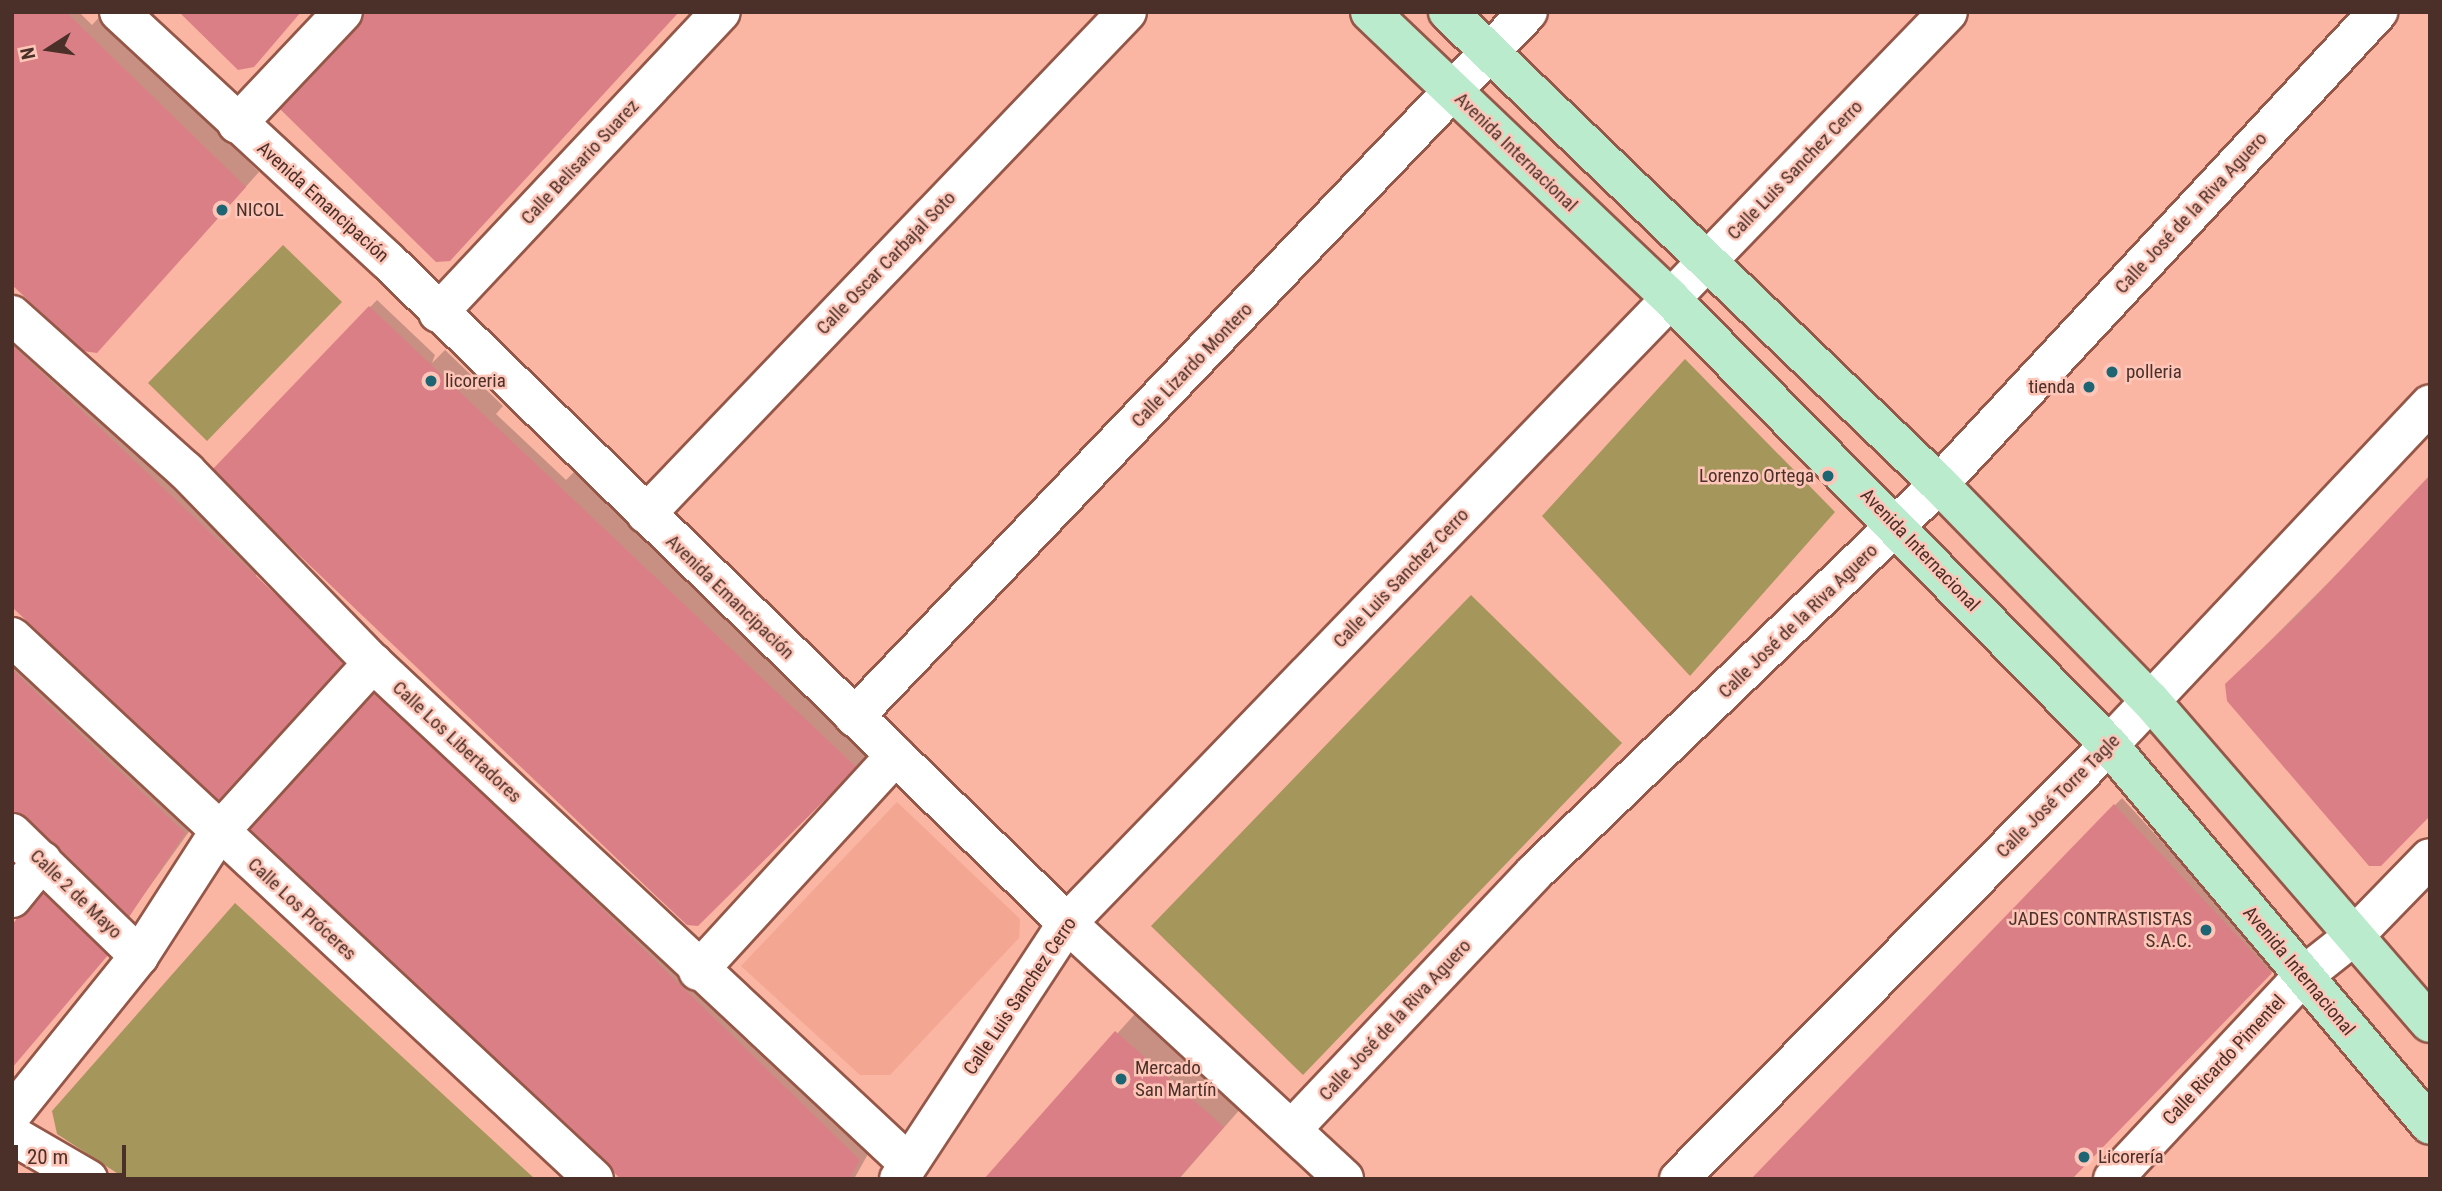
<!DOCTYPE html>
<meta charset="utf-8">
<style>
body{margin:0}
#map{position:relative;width:2442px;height:1191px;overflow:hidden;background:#fab5a3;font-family:"Roboto Condensed",sans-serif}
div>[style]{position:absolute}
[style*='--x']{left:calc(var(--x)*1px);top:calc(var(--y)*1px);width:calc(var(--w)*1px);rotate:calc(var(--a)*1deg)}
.built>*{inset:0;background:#f3a793}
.green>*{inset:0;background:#a5965c}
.shadow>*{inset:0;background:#0003}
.building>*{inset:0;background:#db7f87}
.roads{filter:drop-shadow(2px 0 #945748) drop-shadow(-2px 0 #945748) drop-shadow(0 2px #945748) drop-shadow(0 -2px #945748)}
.minor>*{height:38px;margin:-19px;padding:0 19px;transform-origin:19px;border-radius:19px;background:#fff}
.major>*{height:38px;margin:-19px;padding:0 19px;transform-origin:19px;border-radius:19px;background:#baebcc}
.dots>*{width:19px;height:19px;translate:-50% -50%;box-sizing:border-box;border:4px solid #fec6b8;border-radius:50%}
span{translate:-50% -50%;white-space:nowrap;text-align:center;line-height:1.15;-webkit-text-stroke:5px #fec6b8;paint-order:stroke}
.street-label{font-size:19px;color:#4b3029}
.poi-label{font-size:19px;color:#4b3029}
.left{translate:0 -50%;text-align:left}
.right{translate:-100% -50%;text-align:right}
.frame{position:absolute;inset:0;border:14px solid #4b3029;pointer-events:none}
.north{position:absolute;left:14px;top:14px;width:70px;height:70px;-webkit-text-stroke:5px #fec6b8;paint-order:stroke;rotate:258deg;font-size:19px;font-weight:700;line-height:28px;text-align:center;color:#4b3029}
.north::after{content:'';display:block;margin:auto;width:24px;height:32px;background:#4b3029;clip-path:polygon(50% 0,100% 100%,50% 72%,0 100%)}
.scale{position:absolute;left:14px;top:1145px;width:112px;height:32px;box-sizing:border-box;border:4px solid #4b3029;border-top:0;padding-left:9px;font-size:21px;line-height:24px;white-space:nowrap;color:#4b3029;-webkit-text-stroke:5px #fec6b8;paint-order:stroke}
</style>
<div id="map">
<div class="built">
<div style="clip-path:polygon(897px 802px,1020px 919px,1019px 938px,890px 1075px,860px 1075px,741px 966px)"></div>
</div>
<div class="green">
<div style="clip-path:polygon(283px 245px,342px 302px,207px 441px,148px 383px)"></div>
<div style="clip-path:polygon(1685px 359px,1835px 512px,1690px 676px,1542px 516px)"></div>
<div style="clip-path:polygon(1471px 595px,1622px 743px,1303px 1075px,1151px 926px)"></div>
<div style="clip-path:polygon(235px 903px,535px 1179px,126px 1179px,57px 1134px,52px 1111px)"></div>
</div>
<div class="shadow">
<div style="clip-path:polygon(12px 12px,79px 12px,92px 25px,104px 12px,136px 53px,259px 172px,186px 254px)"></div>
<div style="clip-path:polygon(377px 300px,435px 355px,432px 363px,445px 350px,503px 406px,496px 414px,566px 480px,574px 472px,831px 716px,877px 746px,698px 924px,213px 471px)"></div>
<div style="clip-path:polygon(evenodd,12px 318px,356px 659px,235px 789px,12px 605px,12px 318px,256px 574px,322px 636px,320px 639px,256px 579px,256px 574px)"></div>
<div style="clip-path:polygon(2338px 573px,2430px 812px,2227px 684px)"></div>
<div style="clip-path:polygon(12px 643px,198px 819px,125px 921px,12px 811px)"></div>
<div style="clip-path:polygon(389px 673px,873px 1145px,854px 1179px,625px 1179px)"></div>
<div style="clip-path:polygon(2122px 798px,2164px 844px,2171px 836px,2285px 958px,2070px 1179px,1754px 1179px)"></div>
<div style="clip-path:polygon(1143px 1005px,1249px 1099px,1179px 1179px,986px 1179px)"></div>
</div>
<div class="building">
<div style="clip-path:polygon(12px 12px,66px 12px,246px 187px,97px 353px,83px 351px,12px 285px)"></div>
<div style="clip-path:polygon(179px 12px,301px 12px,254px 67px,238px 70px)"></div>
<div style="clip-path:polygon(355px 12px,679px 12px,450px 261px,436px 262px,280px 109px,279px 92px)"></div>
<div style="clip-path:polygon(369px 306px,857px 768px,698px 926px,687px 925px,655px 895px,211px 471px)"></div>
<div style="clip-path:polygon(12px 345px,344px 659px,342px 675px,221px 806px,12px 607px)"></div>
<div style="clip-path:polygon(2430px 475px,2430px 816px,2381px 866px,2369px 866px,2227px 701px,2225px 684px,2301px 612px)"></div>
<div style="clip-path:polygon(12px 670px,185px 833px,125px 923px,12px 814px)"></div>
<div style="clip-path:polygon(373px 686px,860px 1160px,849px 1179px,621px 1179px,246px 837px,243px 817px)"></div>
<div style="clip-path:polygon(2114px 804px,2272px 973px,2072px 1179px,1751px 1179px)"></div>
<div style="clip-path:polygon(44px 883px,114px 948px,12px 1068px,12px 925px)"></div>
<div style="clip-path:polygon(1115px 1031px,1224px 1127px,1178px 1179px,984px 1179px)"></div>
</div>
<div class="roads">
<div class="minor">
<div style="--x:119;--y:12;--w:367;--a:42.8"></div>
<div style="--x:388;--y:261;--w:948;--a:44.27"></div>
<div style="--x:1067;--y:923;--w:377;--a:42.7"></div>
<div style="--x:237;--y:124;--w:154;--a:-46.6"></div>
<div style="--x:438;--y:313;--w:413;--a:-46.8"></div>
<div style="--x:12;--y:315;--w:234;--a:41.9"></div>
<div style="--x:186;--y:471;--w:268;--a:45.8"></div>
<div style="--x:373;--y:663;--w:732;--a:43.06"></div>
<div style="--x:646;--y:514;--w:695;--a:-46.22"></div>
<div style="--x:12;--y:637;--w:795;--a:42.96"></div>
<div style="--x:854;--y:717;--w:975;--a:-46.29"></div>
<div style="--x:12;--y:833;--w:177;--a:44.1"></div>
<div style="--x:12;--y:898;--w:48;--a:-51"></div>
<div style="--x:698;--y:971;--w:292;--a:-47.5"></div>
<div style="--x:12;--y:1114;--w:203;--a:-51.2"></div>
<div style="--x:139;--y:956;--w:148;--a:-57.2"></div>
<div style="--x:219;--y:832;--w:229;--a:-47.7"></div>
<div style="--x:1293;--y:1128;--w:352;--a:-46.6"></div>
<div style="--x:1535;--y:872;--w:560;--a:-43.84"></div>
<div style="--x:1939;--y:484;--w:645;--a:-47.07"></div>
<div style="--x:12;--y:1135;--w:88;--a:30.1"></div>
<div style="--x:899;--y:1179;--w:306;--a:-56.7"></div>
<div style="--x:1067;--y:923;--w:1267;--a:-45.96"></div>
<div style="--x:1679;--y:1179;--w:611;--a:-45.27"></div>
<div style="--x:2109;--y:745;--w:468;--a:-46.7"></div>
<div style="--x:2113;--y:1179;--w:278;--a:-46.9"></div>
<div style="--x:2303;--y:976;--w:66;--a:-38.3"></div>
<div style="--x:2355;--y:935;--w:107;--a:-45.8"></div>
</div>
<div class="major">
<div style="--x:1370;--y:12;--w:416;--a:43.6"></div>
<div style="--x:1671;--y:299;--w:625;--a:45.52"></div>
<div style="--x:2109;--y:745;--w:497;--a:49.8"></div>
<div style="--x:1448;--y:12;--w:681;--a:43.87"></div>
<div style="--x:1939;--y:484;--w:302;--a:45.7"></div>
<div style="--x:2150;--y:700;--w:427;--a:49.1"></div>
</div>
</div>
<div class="dots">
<div style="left:222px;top:210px;background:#1e6574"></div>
<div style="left:2112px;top:372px;background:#1e6574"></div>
<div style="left:431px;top:381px;background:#1e6574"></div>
<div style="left:2089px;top:387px;background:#1e6574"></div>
<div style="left:1828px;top:476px;background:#1e6574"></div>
<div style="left:2206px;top:930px;background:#1e6574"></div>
<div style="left:1121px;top:1079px;background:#1e6574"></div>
<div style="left:2084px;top:1157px;background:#1e6574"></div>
</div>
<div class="street-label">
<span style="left:1516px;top:152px;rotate:44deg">Avenida Internacional</span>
<span style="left:580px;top:162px;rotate:-47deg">Calle Belisario Suarez</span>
<span style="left:1795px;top:170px;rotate:-46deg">Calle Luis Sanchez Cerro</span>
<span style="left:323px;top:202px;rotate:42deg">Avenida Emancipación</span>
<span style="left:2191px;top:213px;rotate:-47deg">Calle José de la Riva Aguero</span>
<span style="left:886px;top:263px;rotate:-46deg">Calle Oscar Carbajal Soto</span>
<span style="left:1192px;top:365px;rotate:-46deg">Calle Lizardo Montero</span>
<span style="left:1920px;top:550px;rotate:46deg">Avenida Internacional</span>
<span style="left:1401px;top:578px;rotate:-46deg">Calle Luis Sanchez Cerro</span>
<span style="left:730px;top:597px;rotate:44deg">Avenida Emancipación</span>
<span style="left:1798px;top:621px;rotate:-44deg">Calle José de la Riva Aguero</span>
<span style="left:457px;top:742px;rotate:43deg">Calle Los Libertadores</span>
<span style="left:2058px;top:796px;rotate:-45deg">Calle José Torre Tagle</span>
<span style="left:76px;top:894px;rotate:44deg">Calle 2 de Mayo</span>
<span style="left:302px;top:909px;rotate:43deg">Calle Los Próceres</span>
<span style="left:2299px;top:971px;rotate:50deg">Avenida Internacional</span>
<span style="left:1020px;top:996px;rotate:-56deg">Calle Luis Sanchez Cerro</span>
<span style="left:1395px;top:1020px;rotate:-47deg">Calle José de la Riva Aguero</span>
<span style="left:2224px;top:1060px;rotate:-47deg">Calle Ricardo Pimentel</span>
</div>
<div class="poi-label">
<span class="left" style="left:236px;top:210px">NICOL</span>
<span class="left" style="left:2126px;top:372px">polleria</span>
<span class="left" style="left:445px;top:381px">licoreria</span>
<span class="right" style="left:2075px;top:387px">tienda</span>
<span class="right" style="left:1814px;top:476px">Lorenzo Ortega</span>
<span class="right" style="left:2192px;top:930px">JADES CONTRASTISTAS<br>S.A.C.</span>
<span class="left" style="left:1135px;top:1079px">Mercado<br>San Martín</span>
<span class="left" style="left:2098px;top:1157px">Licorería</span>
</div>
<div class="frame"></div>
<div class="north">N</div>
<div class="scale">20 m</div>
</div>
